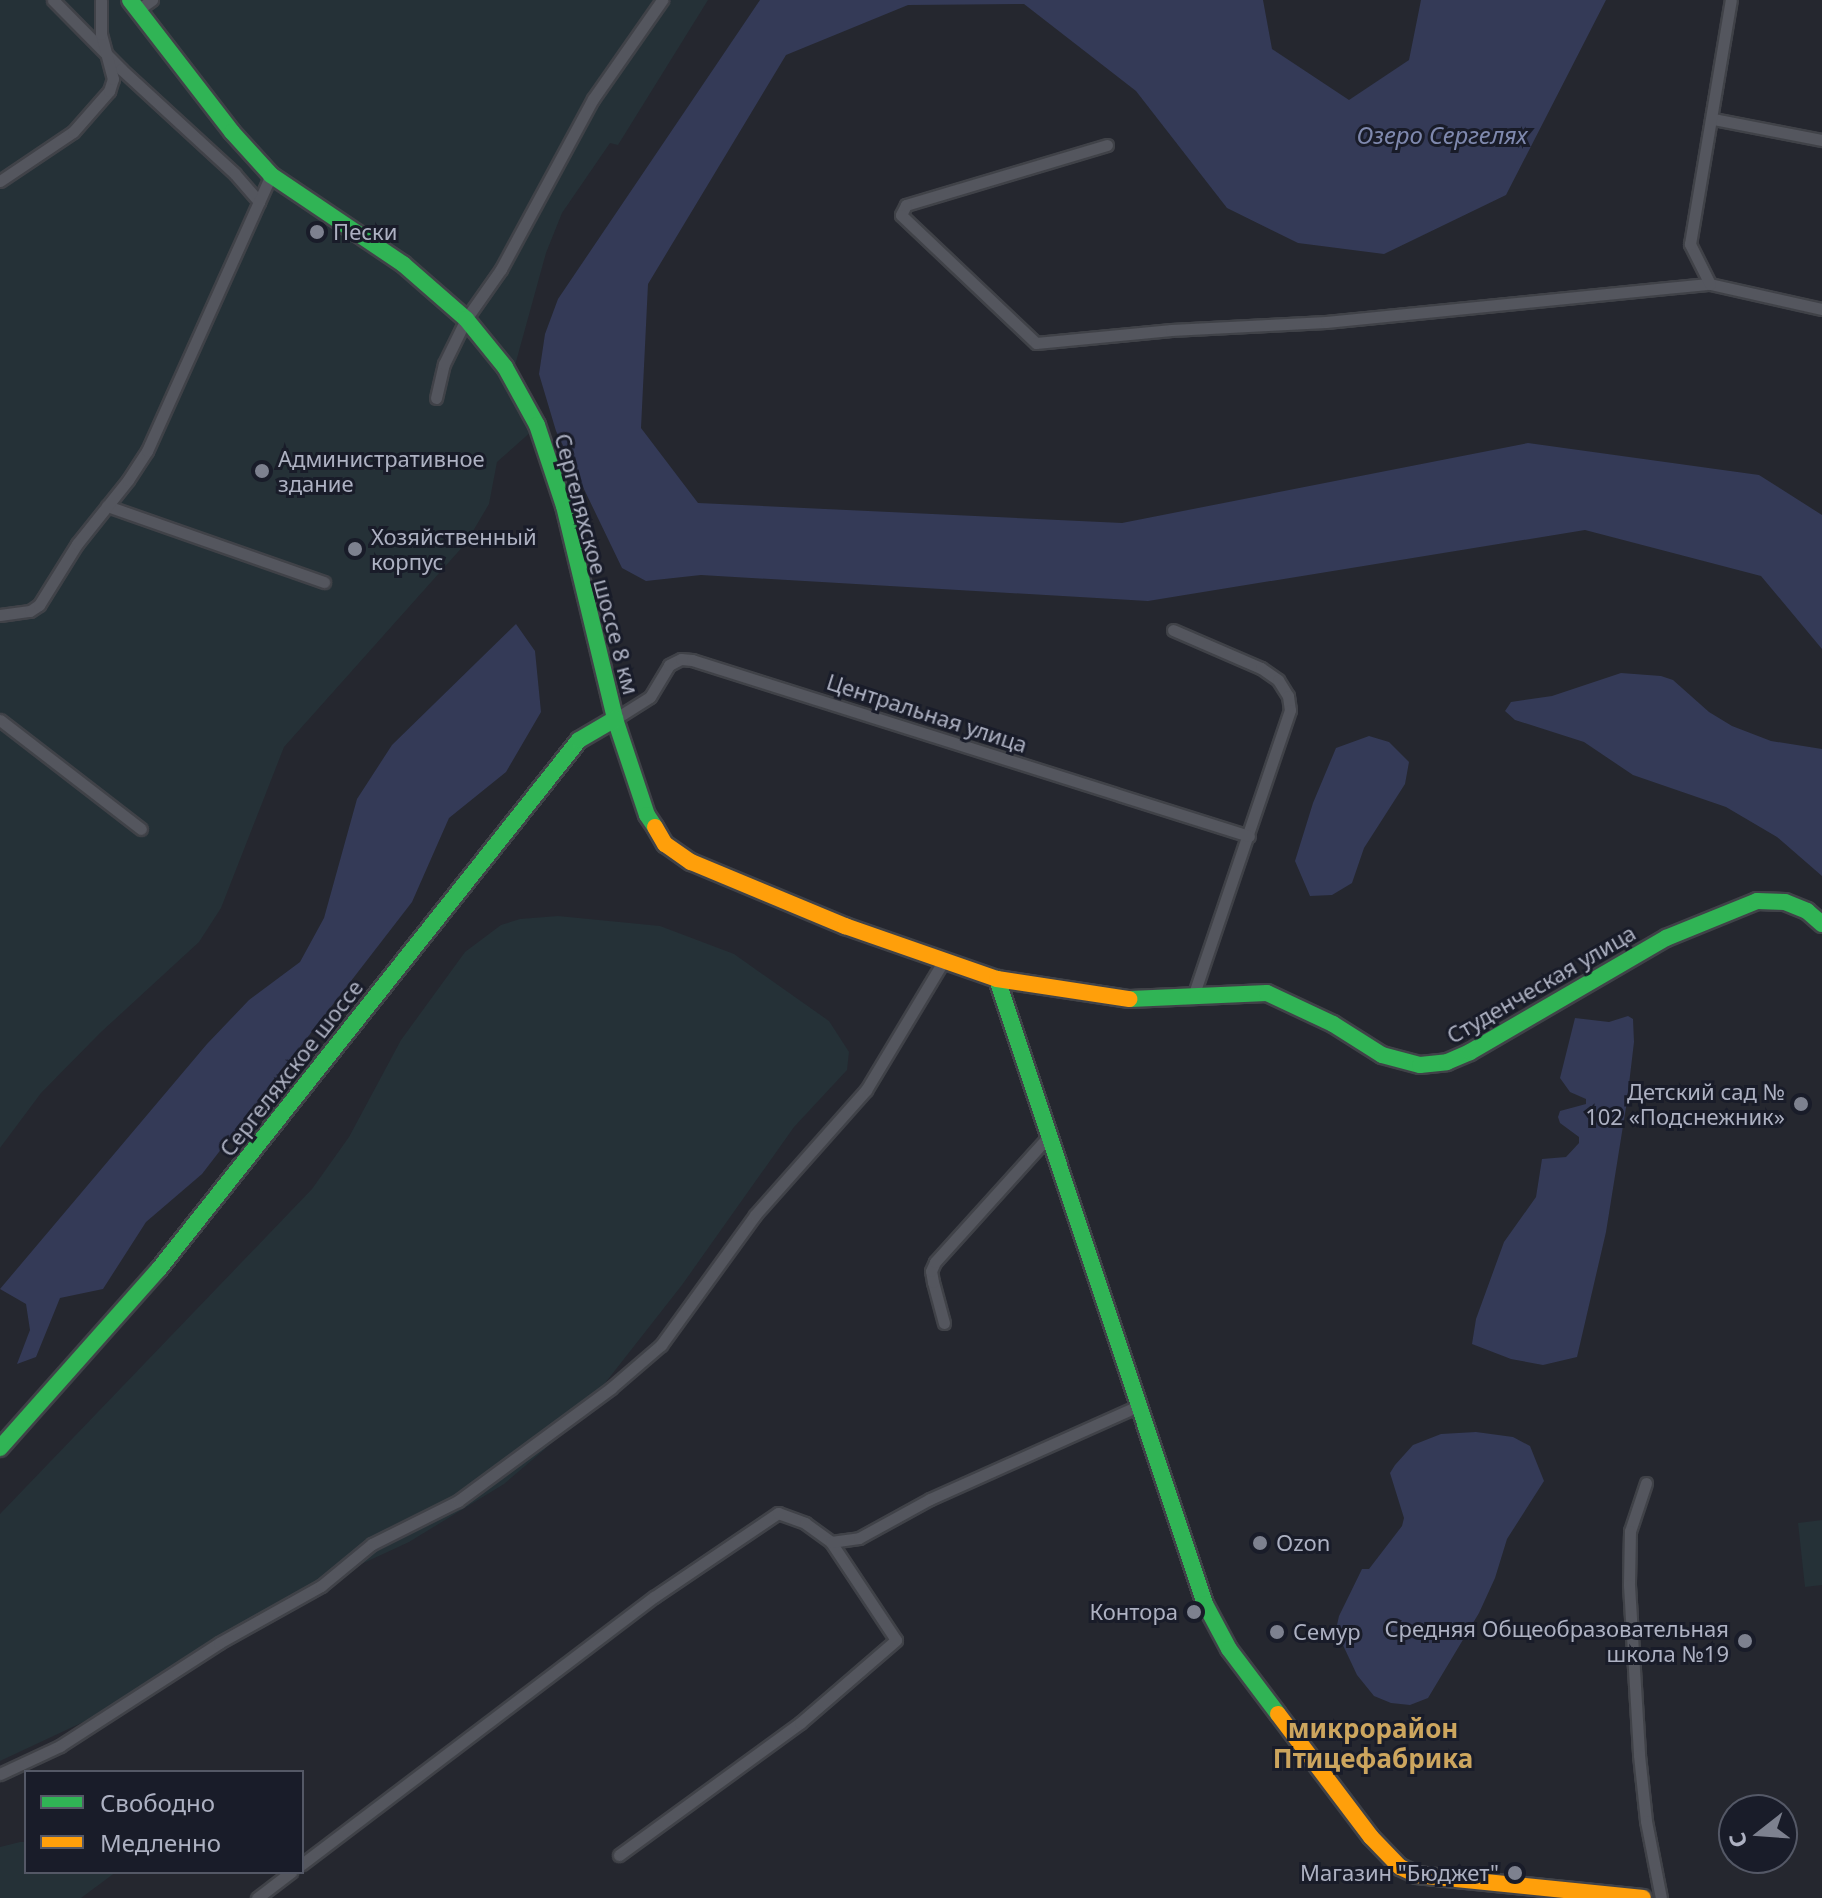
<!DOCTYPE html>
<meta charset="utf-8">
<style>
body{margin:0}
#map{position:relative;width:1822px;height:1898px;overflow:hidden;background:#25272f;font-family:"Noto Sans",sans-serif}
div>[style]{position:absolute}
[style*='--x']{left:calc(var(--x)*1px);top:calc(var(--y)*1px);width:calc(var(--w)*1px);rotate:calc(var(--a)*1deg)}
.green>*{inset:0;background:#253137}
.water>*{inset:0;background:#343a57}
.roads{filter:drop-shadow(2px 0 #404248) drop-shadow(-2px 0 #404248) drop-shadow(0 2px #404248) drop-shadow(0 -2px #404248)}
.street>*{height:11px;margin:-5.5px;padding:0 5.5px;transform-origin:5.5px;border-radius:5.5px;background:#54565e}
.fast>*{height:16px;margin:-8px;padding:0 8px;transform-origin:8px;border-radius:8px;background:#30b455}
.slow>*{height:16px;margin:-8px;padding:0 8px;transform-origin:8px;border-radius:8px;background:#ff9f0a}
.dots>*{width:22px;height:22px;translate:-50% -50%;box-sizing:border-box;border:4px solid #191c29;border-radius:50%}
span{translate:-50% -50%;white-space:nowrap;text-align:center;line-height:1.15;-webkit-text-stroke:6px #191c29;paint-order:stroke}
.poi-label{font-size:22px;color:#adb1c2}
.left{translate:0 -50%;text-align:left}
.right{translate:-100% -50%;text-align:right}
.street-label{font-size:22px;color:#adb1c2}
.water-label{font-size:24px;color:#7f89ae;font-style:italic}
.quarter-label{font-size:26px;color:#cca55e;font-weight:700}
.legend{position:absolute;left:24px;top:1770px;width:280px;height:104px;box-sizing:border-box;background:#191c29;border:2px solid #545866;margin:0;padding:10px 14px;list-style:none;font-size:24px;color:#adb1c2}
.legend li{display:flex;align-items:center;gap:16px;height:40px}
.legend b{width:40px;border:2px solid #545866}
.north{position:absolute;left:1718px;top:1794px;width:80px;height:80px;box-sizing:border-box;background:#191c29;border:2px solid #545866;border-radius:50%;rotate:253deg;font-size:22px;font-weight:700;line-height:32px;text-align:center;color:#adb1c2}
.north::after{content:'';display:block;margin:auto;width:28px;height:36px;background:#7d818f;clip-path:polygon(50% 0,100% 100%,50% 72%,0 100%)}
</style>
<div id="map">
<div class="green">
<div style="clip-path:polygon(0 0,708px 0,618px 145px,610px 143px,562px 213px,546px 253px,511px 380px,533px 430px,497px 462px,489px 504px,466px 543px,284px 747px,221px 908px,199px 942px,100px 1033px,41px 1093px,0 1148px)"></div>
<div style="clip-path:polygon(558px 916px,660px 926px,734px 954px,829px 1021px,849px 1052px,847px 1070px,794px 1127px,682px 1285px,602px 1387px,545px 1449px,504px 1484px,409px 1542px,344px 1572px,111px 1709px,0 1761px,0 1514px,312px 1189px,349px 1137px,401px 1040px,465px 952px,501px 925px,520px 919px)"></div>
<div style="clip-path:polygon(1822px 1520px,1822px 1585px,1805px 1587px,1798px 1523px)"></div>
<div style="clip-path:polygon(20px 1842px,26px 1842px,26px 1872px,116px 1872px,81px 1898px,0 1898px,0 1847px)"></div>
</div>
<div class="water">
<div style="clip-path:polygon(760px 0,1263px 0,1272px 49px,1349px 100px,1409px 60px,1421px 0,1606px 0,1506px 195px,1384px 254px,1298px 243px,1227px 208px,1136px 91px,1024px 4px,908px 5px,786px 55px,648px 284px,641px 428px,698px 503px,1122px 523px,1528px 443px,1759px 475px,1822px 515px,1822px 649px,1761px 576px,1585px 530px,1148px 601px,701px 575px,646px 581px,622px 568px,556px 431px,539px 374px,545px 334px,558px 299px)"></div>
<div style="clip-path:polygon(516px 624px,535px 651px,541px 712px,506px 772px,449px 818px,412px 902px,202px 1174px,146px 1222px,103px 1289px,60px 1298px,36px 1357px,17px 1364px,30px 1330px,26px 1304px,0 1289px,207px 1044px,249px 1000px,300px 962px,324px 918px,357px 799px,392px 745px)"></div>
<div style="clip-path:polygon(1621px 673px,1661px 676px,1673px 680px,1709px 712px,1732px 726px,1771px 741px,1822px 749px,1822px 876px,1777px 837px,1726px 807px,1633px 775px,1584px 742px,1515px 720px,1505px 711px,1511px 702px,1552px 696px)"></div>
<div style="clip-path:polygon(1369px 736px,1389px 742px,1409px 762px,1405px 784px,1364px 848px,1352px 883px,1332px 895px,1310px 896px,1295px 861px,1313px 803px,1336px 748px)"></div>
<div style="clip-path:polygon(1628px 1016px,1633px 1019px,1634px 1042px,1627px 1101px,1606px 1232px,1577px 1357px,1543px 1365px,1511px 1359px,1472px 1344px,1476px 1319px,1504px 1242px,1536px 1197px,1542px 1159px,1566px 1157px,1579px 1143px,1579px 1137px,1560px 1123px,1558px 1117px,1560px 1111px,1586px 1104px,1586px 1099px,1570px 1092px,1560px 1078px,1575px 1018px,1609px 1022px)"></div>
<div style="clip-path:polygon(1476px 1432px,1513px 1437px,1530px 1446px,1544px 1481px,1507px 1539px,1495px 1578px,1479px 1613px,1428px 1698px,1410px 1705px,1391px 1703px,1374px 1696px,1357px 1675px,1342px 1643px,1337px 1625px,1339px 1616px,1362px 1569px,1369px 1569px,1402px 1526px,1404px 1518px,1390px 1473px,1395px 1465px,1413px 1445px,1441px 1434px)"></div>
</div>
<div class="roads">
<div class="street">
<div style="--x:53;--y:0;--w:97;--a:45.4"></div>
<div style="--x:121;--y:69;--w:155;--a:42.6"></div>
<div style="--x:235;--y:174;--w:37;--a:49"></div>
<div style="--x:139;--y:9;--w:16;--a:-35"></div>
<div style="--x:1713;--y:119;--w:111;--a:10.9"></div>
<div style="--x:1107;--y:145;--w:210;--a:163.4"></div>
<div style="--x:906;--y:205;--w:11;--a:117"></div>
<div style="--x:901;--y:215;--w:186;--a:43.5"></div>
<div style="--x:1036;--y:343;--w:136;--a:-5.5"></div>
<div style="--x:1171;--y:330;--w:155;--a:-3"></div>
<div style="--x:1326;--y:322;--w:386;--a:-5.7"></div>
<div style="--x:1710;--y:284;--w:115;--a:12.6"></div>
<div style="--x:0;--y:181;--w:88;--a:-33.9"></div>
<div style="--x:73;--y:132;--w:55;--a:-48.7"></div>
<div style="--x:109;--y:91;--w:13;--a:-72"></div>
<div style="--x:113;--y:79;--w:47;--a:-104.9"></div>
<div style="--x:101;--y:34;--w:34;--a:-90"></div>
<div style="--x:1710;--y:284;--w:45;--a:-116.6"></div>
<div style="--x:1690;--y:244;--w:247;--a:-80.5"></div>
<div style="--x:436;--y:398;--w:35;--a:-77"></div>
<div style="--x:444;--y:364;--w:50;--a:-63.9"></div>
<div style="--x:466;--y:319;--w:61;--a:-55"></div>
<div style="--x:501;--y:269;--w:193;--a:-61.6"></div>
<div style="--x:593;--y:99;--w:121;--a:-55.1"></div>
<div style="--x:107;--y:506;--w:230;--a:19.3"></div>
<div style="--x:0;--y:615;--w:30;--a:-8"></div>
<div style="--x:30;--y:611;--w:11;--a:-34"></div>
<div style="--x:39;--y:605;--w:72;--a:-58.1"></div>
<div style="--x:77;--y:544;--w:82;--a:-51.4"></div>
<div style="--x:128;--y:480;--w:35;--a:-57"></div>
<div style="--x:147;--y:451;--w:303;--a:-65.8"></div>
<div style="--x:1173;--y:630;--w:96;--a:23.4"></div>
<div style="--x:1261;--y:668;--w:21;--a:35"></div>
<div style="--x:1278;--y:680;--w:19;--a:58"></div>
<div style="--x:1288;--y:696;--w:14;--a:82"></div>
<div style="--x:1290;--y:710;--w:303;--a:108.7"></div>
<div style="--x:615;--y:719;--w:41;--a:-32.2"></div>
<div style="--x:650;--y:697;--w:37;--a:-59"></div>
<div style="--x:669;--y:665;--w:13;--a:-27"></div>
<div style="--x:681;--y:659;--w:11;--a:5"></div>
<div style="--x:692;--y:660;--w:584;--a:17.54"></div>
<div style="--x:0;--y:720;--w:178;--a:37.7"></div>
<div style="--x:944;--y:1323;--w:42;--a:-105"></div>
<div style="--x:933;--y:1282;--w:11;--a:-100"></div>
<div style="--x:931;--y:1271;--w:10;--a:-66"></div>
<div style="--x:935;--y:1262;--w:167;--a:-47.9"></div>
<div style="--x:1646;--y:1483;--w:51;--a:108.4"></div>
<div style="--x:1630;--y:1531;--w:54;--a:91.1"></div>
<div style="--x:1629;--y:1585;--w:170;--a:86.6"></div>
<div style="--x:1639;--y:1755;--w:66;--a:83.9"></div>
<div style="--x:1646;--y:1821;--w:78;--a:79"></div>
<div style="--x:0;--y:1774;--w:66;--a:-25"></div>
<div style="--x:60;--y:1746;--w:189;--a:-32.9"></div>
<div style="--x:219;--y:1643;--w:117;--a:-29.2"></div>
<div style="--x:321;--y:1586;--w:66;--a:-39.5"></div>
<div style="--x:372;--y:1544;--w:96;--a:-26.6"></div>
<div style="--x:458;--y:1501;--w:190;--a:-36.4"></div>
<div style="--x:611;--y:1388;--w:66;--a:-40.7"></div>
<div style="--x:661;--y:1345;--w:160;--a:-54.1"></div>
<div style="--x:755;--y:1215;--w:167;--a:-48.4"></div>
<div style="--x:866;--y:1090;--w:152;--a:-59"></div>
<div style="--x:619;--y:1855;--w:224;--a:-36.1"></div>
<div style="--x:800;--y:1723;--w:127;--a:-40.8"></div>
<div style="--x:896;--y:1640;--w:118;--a:-123.6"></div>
<div style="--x:302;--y:1864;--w:442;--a:-37.2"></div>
<div style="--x:654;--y:1597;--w:150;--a:-34.1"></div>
<div style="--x:778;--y:1513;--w:29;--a:20"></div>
<div style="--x:805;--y:1523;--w:32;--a:36"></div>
<div style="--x:831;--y:1542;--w:28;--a:-8"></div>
<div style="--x:859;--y:1538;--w:81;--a:-28.8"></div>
<div style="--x:930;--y:1499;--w:228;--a:-24.1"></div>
<div style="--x:257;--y:1898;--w:43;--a:-37.4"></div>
</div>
<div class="fast">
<div style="--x:130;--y:0;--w:167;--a:52.3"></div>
<div style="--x:232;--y:132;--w:58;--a:47.8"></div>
<div style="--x:271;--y:175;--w:159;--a:34"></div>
<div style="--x:403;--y:264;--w:84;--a:41.1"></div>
<div style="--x:466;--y:319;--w:62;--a:50.9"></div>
<div style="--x:505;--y:367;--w:66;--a:61.1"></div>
<div style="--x:537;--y:425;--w:85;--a:71.6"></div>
<div style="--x:564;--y:506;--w:219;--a:76.5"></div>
<div style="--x:615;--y:719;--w:101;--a:71.6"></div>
<div style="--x:647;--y:815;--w:14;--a:56"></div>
<div style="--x:997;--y:979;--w:659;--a:71.59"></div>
<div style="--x:1205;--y:1604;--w:51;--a:61.9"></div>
<div style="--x:1229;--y:1649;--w:81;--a:53"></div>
<div style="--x:1130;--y:999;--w:137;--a:-2.5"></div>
<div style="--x:1267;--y:993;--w:73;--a:25.2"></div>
<div style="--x:1333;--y:1024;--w:58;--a:32.3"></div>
<div style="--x:1382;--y:1055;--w:39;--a:15"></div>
<div style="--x:1420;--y:1065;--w:27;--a:-6"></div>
<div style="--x:1447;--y:1062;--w:25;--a:-23"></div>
<div style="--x:1470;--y:1052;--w:227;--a:-30.2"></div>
<div style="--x:1666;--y:938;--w:98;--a:-22.1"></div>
<div style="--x:1757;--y:901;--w:28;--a:2"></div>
<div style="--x:1785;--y:902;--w:24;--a:22"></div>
<div style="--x:1807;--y:911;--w:20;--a:41"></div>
<div style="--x:0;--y:1448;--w:239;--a:-48.4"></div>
<div style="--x:159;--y:1269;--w:675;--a:-51.55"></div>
<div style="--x:579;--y:740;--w:42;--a:-30.3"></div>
</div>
<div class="slow">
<div style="--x:655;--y:827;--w:20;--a:60"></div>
<div style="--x:665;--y:844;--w:32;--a:35"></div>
<div style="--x:691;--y:862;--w:167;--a:22.6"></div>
<div style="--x:845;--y:926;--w:161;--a:19.2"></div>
<div style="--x:997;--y:979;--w:134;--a:8.6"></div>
<div style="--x:1278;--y:1714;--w:154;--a:52.9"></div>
<div style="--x:1371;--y:1837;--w:42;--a:46"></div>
<div style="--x:1400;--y:1867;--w:19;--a:25"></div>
<div style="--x:1417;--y:1875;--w:227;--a:5.8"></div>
</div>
</div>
<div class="dots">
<div style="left:317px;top:232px;background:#7d818f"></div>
<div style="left:262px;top:471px;background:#7d818f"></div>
<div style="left:355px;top:549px;background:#7d818f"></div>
<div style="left:1801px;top:1104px;background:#7d818f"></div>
<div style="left:1260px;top:1543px;background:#7d818f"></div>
<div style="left:1194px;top:1612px;background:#7d818f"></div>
<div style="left:1277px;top:1632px;background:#7d818f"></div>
<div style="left:1745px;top:1641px;background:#7d818f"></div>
<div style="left:1515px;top:1873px;background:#7d818f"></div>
</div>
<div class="poi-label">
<span class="left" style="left:333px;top:232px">Пески</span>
<span class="left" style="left:278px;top:471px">Административное<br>здание</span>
<span class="left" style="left:371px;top:549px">Хозяйственный<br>корпус</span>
<span class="right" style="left:1785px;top:1104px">Детский сад №<br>102 «Подснежник»</span>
<span class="left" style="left:1276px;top:1543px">Ozon</span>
<span class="right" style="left:1178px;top:1612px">Контора</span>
<span class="right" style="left:1729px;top:1641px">Средняя Общеобразовательная<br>школа №19</span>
<span class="left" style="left:1293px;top:1632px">Семур</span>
<span class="right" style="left:1499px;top:1873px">Магазин "Бюджет"</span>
</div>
<div class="street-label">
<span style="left:597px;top:564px;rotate:75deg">Сергеляхское шоссе 8 км</span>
<span style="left:927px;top:713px;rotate:18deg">Центральная улица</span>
<span style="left:1541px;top:984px;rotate:-30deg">Студенческая улица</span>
<span style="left:291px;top:1068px;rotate:-52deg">Сергеляхское шоссе</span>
</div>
<div class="water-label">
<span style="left:1442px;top:135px">Озеро Сергелях</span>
</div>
<div class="quarter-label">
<span style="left:1373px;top:1744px">микрорайон<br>Птицефабрика</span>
</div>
<ul class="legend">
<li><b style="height:10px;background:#30b455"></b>Свободно</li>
<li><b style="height:10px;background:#ff9f0a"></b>Медленно</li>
</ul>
<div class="north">С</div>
</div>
